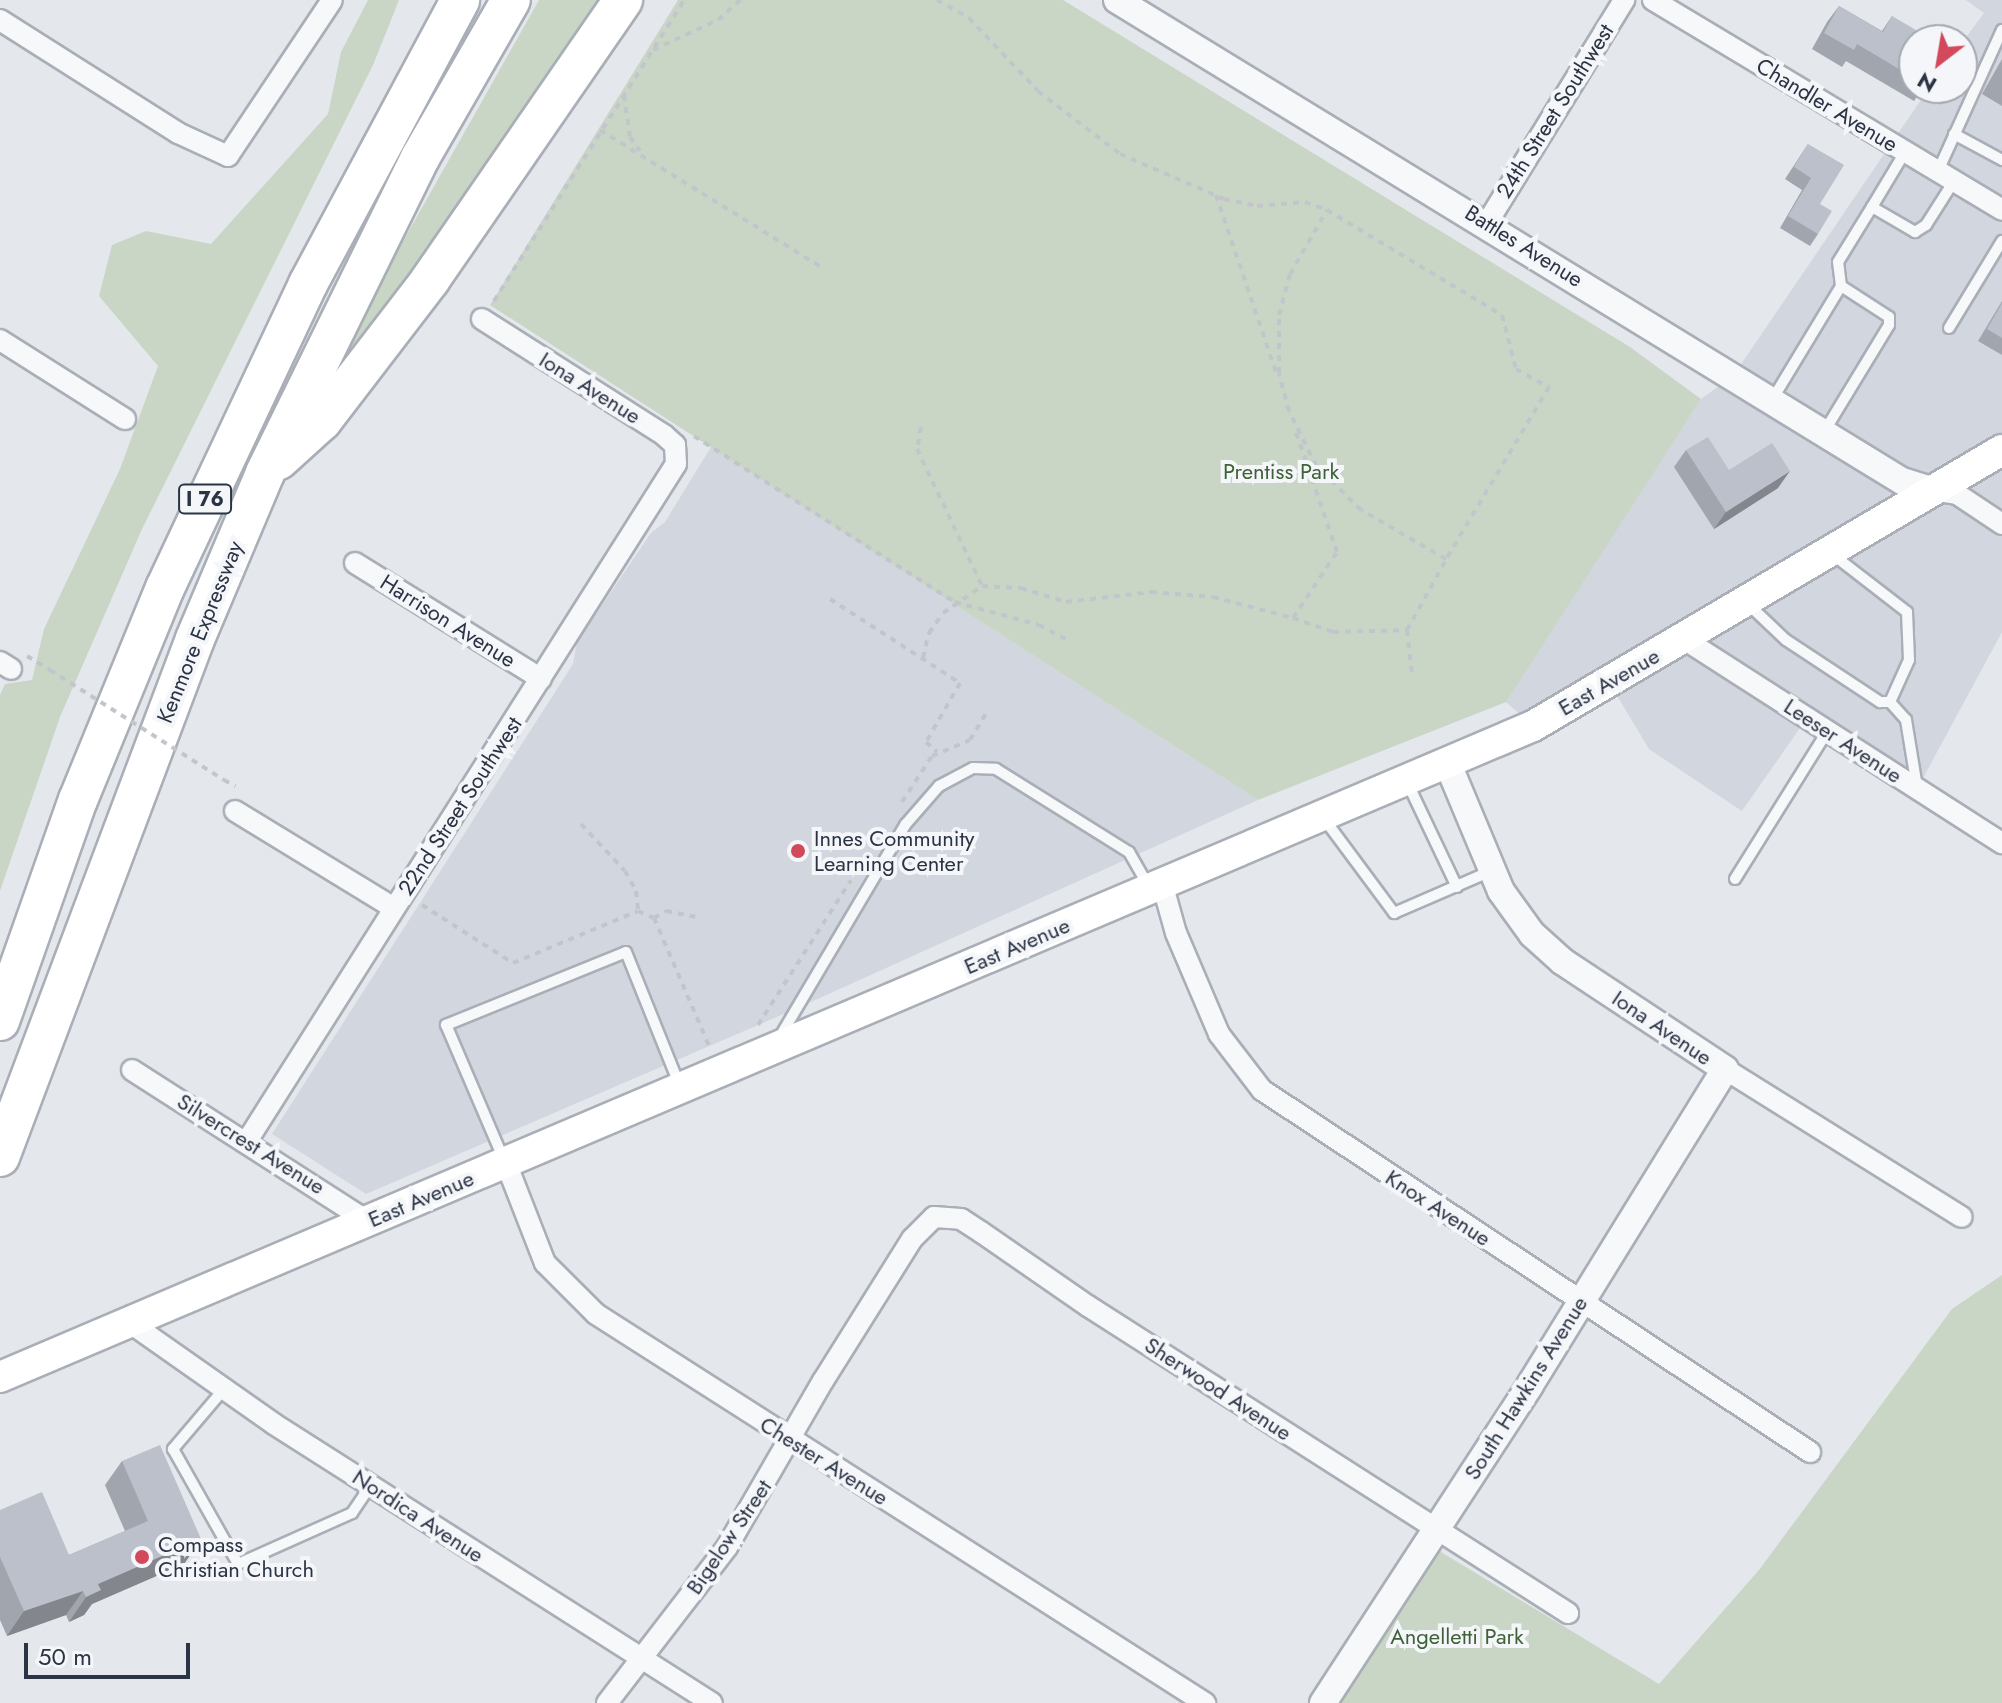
<!DOCTYPE html>
<style>
body{margin:0}
#map{position:relative;width:2002px;height:1703px;overflow:hidden;background:#e4e7ec;font-family:Jost,sans-serif}
div>[style]{position:absolute}
[style*='--x']{left:calc(var(--x)*1px);top:calc(var(--y)*1px);width:calc(var(--w)*1px);rotate:calc(var(--a)*1deg)}
.built>*{inset:0;background:#d2d6de}
.green>*{inset:0;background:#c9d6c5}
.path>*{height:4px;margin-top:-2px;transform-origin:0;background:repeating-linear-gradient(90deg,#c2c5cb 0 6px,transparent 0 12px)}
.roads{filter:drop-shadow(2px 0 #a9aeb7) drop-shadow(-2px 0 #a9aeb7) drop-shadow(0 2px #a9aeb7) drop-shadow(0 -2px #a9aeb7)}
.service>*{height:10px;margin:-5px;padding:0 5px;transform-origin:5px;border-radius:5px;background:#f7f8fa}
.minor>*{height:20px;margin:-10px;padding:0 10px;transform-origin:10px;border-radius:10px;background:#f7f8fa}
.tertiary>*{height:26px;margin:-13px;padding:0 13px;transform-origin:13px;border-radius:13px;background:#f7f8fa}
.secondary>*{height:30px;margin:-15px;padding:0 15px;transform-origin:15px;border-radius:15px;background:#fff}
.motorway>*{height:38px;margin:-19px;padding:0 19px;transform-origin:19px;border-radius:19px;background:#fff}
.path-bridge>*{height:4px;margin-top:-2px;transform-origin:0;background:repeating-linear-gradient(90deg,#c2c5cb 0 6px,transparent 0 12px)}
.wall>*{inset:0;background:#a1a5ae}
.shaded-wall>*{inset:0;background:#83868d}
.building>*{inset:0;background:#bbc0ca}
.dots>*{width:22px;height:22px;translate:-50% -50%;box-sizing:border-box;border:4px solid #f4f6f9;border-radius:50%}
span{translate:-50% -50%;white-space:nowrap;text-align:center;line-height:1.15;-webkit-text-stroke:8px #f4f6f9;paint-order:stroke}
.shield-label span{padding:2px 6px;background:#f4f6f9;border:2px solid;border-radius:6px;-webkit-text-stroke-width:0}
.shield-label{font-size:20px;color:#2b3445;font-weight:700}
.street-label{font-size:22px;color:#2b3445}
.park-label{font-size:22px;color:#3f6138}
.poi-label{font-size:22px;color:#2b3445}
.left{translate:0 -50%;text-align:left}
.north{position:absolute;left:1898px;top:24px;width:80px;height:80px;box-sizing:border-box;background:#f4f6f9;border:2px solid #a4a8b1;border-radius:50%;rotate:211deg;font-size:22px;font-weight:700;line-height:32px;text-align:center;color:#2b3445}
.north::after{content:'';display:block;margin:auto;width:28px;height:36px;background:#d1495b;clip-path:polygon(50% 0,100% 100%,50% 72%,0 100%)}
.scale{position:absolute;left:24px;top:1643px;width:166px;height:36px;box-sizing:border-box;border:4px solid #2b3445;border-top:0;padding-left:10px;font-size:24px;line-height:28px;white-space:nowrap;color:#2b3445;-webkit-text-stroke:6px #f4f6f9;paint-order:stroke}
</style>
<div id="map">
<div class="built">
<div style="clip-path:polygon(1966px 0,2002px 0,2002px 632px,1917px 789px,1807px 718px,1742px 811px,1649px 749px,1610px 684px,1533px 726px,1506px 702px,1508px 693px,1701px 399px,1733px 376px,1929px 88px,1962px 88px,1962px 43px,1984px 13px)"></div>
<div style="clip-path:polygon(711px 447px,1258px 800px,793px 1010px,366px 1194px,272px 1134px,573px 664px,577px 642px,651px 533px,665px 522px)"></div>
</div>
<div class="green">
<div style="clip-path:polygon(368px 0,399px 0,373px 65px,142px 529px,60px 717px,0 891px,0 695px,5px 684px,32px 680px,44px 629px,120px 469px,158px 366px,99px 296px,112px 245px,146px 231px,211px 244px,328px 114px,341px 52px)"></div>
<div style="clip-path:polygon(539px 0,606px 0,535px 116px,326px 393px,388px 268px)"></div>
<div style="clip-path:polygon(678px 0,1063px 0,1630px 347px,1701px 399px,1506px 702px,1258px 800px,490px 305px)"></div>
<div style="clip-path:polygon(2002px 1275px,2002px 1703px,1339px 1703px,1436px 1549px,1659px 1684px,1759px 1570px,1952px 1309px)"></div>
</div>
<div class="path">
<div style="--x:937;--y:0;--w:37;--a:29"></div>
<div style="--x:969;--y:18;--w:100;--a:46.6"></div>
<div style="--x:1038;--y:91;--w:103;--a:37.5"></div>
<div style="--x:1120;--y:154;--w:113;--a:23.4"></div>
<div style="--x:1224;--y:199;--w:34;--a:12"></div>
<div style="--x:1257;--y:206;--w:48;--a:-4.8"></div>
<div style="--x:1305;--y:202;--w:23;--a:20"></div>
<div style="--x:1327;--y:210;--w:204;--a:31"></div>
<div style="--x:1502;--y:315;--w:56;--a:75.5"></div>
<div style="--x:1516;--y:369;--w:38;--a:29"></div>
<div style="--x:1549;--y:387;--w:200;--a:120.9"></div>
<div style="--x:1446;--y:559;--w:98;--a:-150"></div>
<div style="--x:1361;--y:510;--w:63;--a:-135.6"></div>
<div style="--x:1316;--y:466;--w:61;--a:-116.1"></div>
<div style="--x:1289;--y:411;--w:39;--a:-105"></div>
<div style="--x:1279;--y:373;--w:58;--a:-90"></div>
<div style="--x:1279;--y:315;--w:42;--a:-75"></div>
<div style="--x:1290;--y:274;--w:74;--a:-60"></div>
<div style="--x:653;--y:50;--w:72;--a:-24.8"></div>
<div style="--x:718;--y:20;--w:30;--a:-42"></div>
<div style="--x:624;--y:95;--w:42;--a:81.9"></div>
<div style="--x:630;--y:137;--w:17;--a:54"></div>
<div style="--x:600;--y:130;--w:262;--a:31.8"></div>
<div style="--x:1216;--y:195;--w:190;--a:71.3"></div>
<div style="--x:494;--y:301;--w:356;--a:-57.7"></div>
<div style="--x:921;--y:427;--w:22;--a:100"></div>
<div style="--x:917;--y:449;--w:152;--a:64.6"></div>
<div style="--x:694;--y:436;--w:309;--a:32.5"></div>
<div style="--x:955;--y:602;--w:87;--a:15.3"></div>
<div style="--x:1039;--y:625;--w:32;--a:28"></div>
<div style="--x:830;--y:599;--w:155;--a:32.9"></div>
<div style="--x:960;--y:683;--w:68;--a:120"></div>
<div style="--x:926;--y:742;--w:15;--a:42"></div>
<div style="--x:1293;--y:618;--w:42;--a:19.3"></div>
<div style="--x:1333;--y:632;--w:74;--a:-1.5"></div>
<div style="--x:1407;--y:630;--w:80;--a:-60.9"></div>
<div style="--x:1407;--y:630;--w:45;--a:83.7"></div>
<div style="--x:27;--y:656;--w:27;--a:31"></div>
<div style="--x:923;--y:658;--w:26;--a:-77"></div>
<div style="--x:929;--y:633;--w:24;--a:-55"></div>
<div style="--x:943;--y:613;--w:47;--a:-34.7"></div>
<div style="--x:982;--y:586;--w:39;--a:3"></div>
<div style="--x:1021;--y:588;--w:47;--a:17.3"></div>
<div style="--x:1066;--y:602;--w:86;--a:-6.7"></div>
<div style="--x:1151;--y:592;--w:62;--a:4.6"></div>
<div style="--x:1213;--y:597;--w:83;--a:14.7"></div>
<div style="--x:1293;--y:618;--w:79;--a:-56.3"></div>
<div style="--x:1337;--y:552;--w:130;--a:-108.9"></div>
<div style="--x:224;--y:780;--w:13;--a:29"></div>
<div style="--x:902;--y:802;--w:55;--a:-56.9"></div>
<div style="--x:932;--y:756;--w:41;--a:-22.8"></div>
<div style="--x:970;--y:740;--w:33;--a:-59"></div>
<div style="--x:581;--y:824;--w:64;--a:46.9"></div>
<div style="--x:625;--y:871;--w:23;--a:61"></div>
<div style="--x:636;--y:891;--w:20;--a:84"></div>
<div style="--x:422;--y:905;--w:108;--a:32.5"></div>
<div style="--x:513;--y:963;--w:135;--a:-22.6"></div>
<div style="--x:638;--y:911;--w:17;--a:24"></div>
<div style="--x:654;--y:918;--w:139;--a:66.7"></div>
<div style="--x:654;--y:918;--w:14;--a:-30"></div>
<div style="--x:666;--y:911;--w:36;--a:11"></div>
<div style="--x:758;--y:1025;--w:172;--a:-57.3"></div>
</div>
<div class="roads">
<div class="service">
<div style="--x:1954;--y:134;--w:55;--a:28.4"></div>
<div style="--x:1905;--y:152;--w:64;--a:121"></div>
<div style="--x:1872;--y:207;--w:50;--a:30.2"></div>
<div style="--x:1915;--y:232;--w:13;--a:-32"></div>
<div style="--x:1926;--y:225;--w:52;--a:-57.5"></div>
<div style="--x:1938;--y:171;--w:155;--a:-65.6"></div>
<div style="--x:1949;--y:328;--w:102;--a:-58.7"></div>
<div style="--x:1772;--y:400;--w:133;--a:-58.8"></div>
<div style="--x:1841;--y:286;--w:24;--a:-97"></div>
<div style="--x:1838;--y:262;--w:65;--a:-58.3"></div>
<div style="--x:1824;--y:432;--w:125;--a:-58.7"></div>
<div style="--x:1889;--y:325;--w:8;--a:-90"></div>
<div style="--x:1889;--y:317;--w:57;--a:-147.1"></div>
<div style="--x:1748;--y:604;--w:52;--a:43.5"></div>
<div style="--x:1786;--y:640;--w:113;--a:33.4"></div>
<div style="--x:1880;--y:702;--w:10;--a:0"></div>
<div style="--x:1890;--y:702;--w:46;--a:-65.7"></div>
<div style="--x:1909;--y:660;--w:48;--a:-92.4"></div>
<div style="--x:1907;--y:612;--w:95;--a:-142.3"></div>
<div style="--x:1890;--y:702;--w:24;--a:48"></div>
<div style="--x:1906;--y:720;--w:68;--a:80.7"></div>
<div style="--x:1408;--y:784;--w:114;--a:64.6"></div>
<div style="--x:1325;--y:820;--w:116;--a:53.4"></div>
<div style="--x:1394;--y:913;--w:106;--a:-23.4"></div>
<div style="--x:1735;--y:879;--w:173;--a:-58"></div>
<div style="--x:778;--y:1040;--w:250;--a:-59.4"></div>
<div style="--x:905;--y:825;--w:52;--a:-48.9"></div>
<div style="--x:939;--y:786;--w:38;--a:-28"></div>
<div style="--x:973;--y:768;--w:23;--a:2"></div>
<div style="--x:996;--y:769;--w:157;--a:32"></div>
<div style="--x:1129;--y:852;--w:40;--a:60.3"></div>
<div style="--x:504;--y:1160;--w:147;--a:-113.2"></div>
<div style="--x:446;--y:1025;--w:194;--a:-22.1"></div>
<div style="--x:626;--y:952;--w:142;--a:68.1"></div>
<div style="--x:224;--y:1389;--w:79;--a:130.4"></div>
<div style="--x:173;--y:1449;--w:132;--a:60.5"></div>
<div style="--x:238;--y:1564;--w:125;--a:-24.1"></div>
<div style="--x:352;--y:1513;--w:32;--a:-56"></div>
</div>
<div class="minor">
<div style="--x:1653;--y:0;--w:407;--a:31"></div>
<div style="--x:0;--y:20;--w:211;--a:32.4"></div>
<div style="--x:178;--y:133;--w:55;--a:24.7"></div>
<div style="--x:228;--y:156;--w:187;--a:-56.3"></div>
<div style="--x:1487;--y:223;--w:262;--a:-58.4"></div>
<div style="--x:0;--y:340;--w:148;--a:32.3"></div>
<div style="--x:1932;--y:490;--w:25;--a:9"></div>
<div style="--x:1957;--y:494;--w:54;--a:33.7"></div>
<div style="--x:355;--y:563;--w:219;--a:31.9"></div>
<div style="--x:1684;--y:639;--w:378;--a:32.7"></div>
<div style="--x:0;--y:662;--w:13;--a:32"></div>
<div style="--x:235;--y:811;--w:186;--a:31.4"></div>
<div style="--x:1162;--y:883;--w:52;--a:74.4"></div>
<div style="--x:1176;--y:933;--w:110;--a:66.9"></div>
<div style="--x:1219;--y:1034;--w:71;--a:52.5"></div>
<div style="--x:1262;--y:1090;--w:657;--a:33.45"></div>
<div style="--x:1725;--y:1069;--w:279;--a:32"></div>
<div style="--x:132;--y:1070;--w:279;--a:32.7"></div>
<div style="--x:247;--y:1141;--w:801;--a:-57.64"></div>
<div style="--x:676;--y:464;--w:19;--a:-93"></div>
<div style="--x:675;--y:445;--w:15;--a:-138"></div>
<div style="--x:664;--y:435;--w:216;--a:-147.5"></div>
<div style="--x:506;--y:1163;--w:107;--a:68.7"></div>
<div style="--x:545;--y:1263;--w:72;--a:45"></div>
<div style="--x:596;--y:1314;--w:723;--a:32.57"></div>
<div style="--x:129;--y:1322;--w:177;--a:35.1"></div>
<div style="--x:274;--y:1424;--w:519;--a:32.5"></div>
<div style="--x:607;--y:1703;--w:197;--a:-52.4"></div>
<div style="--x:727;--y:1547;--w:192;--a:-60"></div>
<div style="--x:823;--y:1381;--w:168;--a:-57.9"></div>
<div style="--x:912;--y:1239;--w:31;--a:-45"></div>
<div style="--x:934;--y:1217;--w:27;--a:4"></div>
<div style="--x:961;--y:1219;--w:24;--a:33"></div>
<div style="--x:981;--y:1232;--w:130;--a:34.7"></div>
<div style="--x:1088;--y:1306;--w:570;--a:32.6"></div>
</div>
<div class="tertiary">
<div style="--x:1117;--y:0;--w:921;--a:31.5"></div>
<div style="--x:1902;--y:481;--w:31;--a:17"></div>
<div style="--x:1323;--y:1703;--w:379;--a:-56.9"></div>
<div style="--x:1530;--y:1385;--w:371;--a:-58.3"></div>
<div style="--x:1725;--y:1069;--w:196;--a:-146.5"></div>
<div style="--x:1562;--y:961;--w:40;--a:-138"></div>
<div style="--x:1532;--y:934;--w:53;--a:-125.8"></div>
<div style="--x:1501;--y:891;--w:140;--a:-112.7"></div>
</div>
<div class="secondary">
<div style="--x:0;--y:1377;--w:1665;--a:-23.01"></div>
<div style="--x:1533;--y:726;--w:544;--a:-30.48"></div>
</div>
<div class="motorway">
<div style="--x:279;--y:460;--w:58;--a:-42.2"></div>
<div style="--x:322;--y:421;--w:178;--a:-52.5"></div>
<div style="--x:430;--y:280;--w:340;--a:-55.4"></div>
<div style="--x:0;--y:1021;--w:234;--a:-70.6"></div>
<div style="--x:78;--y:800;--w:229;--a:-67.7"></div>
<div style="--x:165;--y:588;--w:336;--a:-64.8"></div>
<div style="--x:308;--y:284;--w:322;--a:-61.8"></div>
<div style="--x:0;--y:1157;--w:553;--a:-69.37"></div>
<div style="--x:195;--y:639;--w:180;--a:-67.1"></div>
<div style="--x:265;--y:473;--w:351;--a:-63.8"></div>
<div style="--x:420;--y:158;--w:182;--a:-60.1"></div>
</div>
</div>
<div class="path-bridge">
<div style="--x:50;--y:670;--w:206;--a:32.3"></div>
</div>
<div class="wall">
<div style="clip-path:polygon(1839px 6px,1882px 31px,1892px 16px,1914px 40px,1914px 88px,1923px 88px,1914px 101px,1846px 61px,1842px 67px,1812px 49px,1827px 22px)"></div>
<div style="clip-path:polygon(2002px 59px,2002px 106px,1982px 94px)"></div>
<div style="clip-path:polygon(1808px 144px,1820px 204px,1818px 234px,1810px 246px,1780px 228px,1802px 190px,1785px 179px)"></div>
<div style="clip-path:polygon(2002px 301px,2002px 355px,1978px 341px)"></div>
<div style="clip-path:polygon(1686px 450px,1729px 470px,1778px 488px,1714px 529px,1674px 467px)"></div>
<div style="clip-path:polygon(122px 1461px,201px 1539px,184px 1564px,92px 1604px,84px 1615px,69px 1622px,66px 1615px,7px 1636px,0 1620px,0 1510px,69px 1555px,125px 1531px,105px 1485px)"></div>
</div>
<div class="shaded-wall">
<div style="clip-path:polygon(1790px 471px,1778px 488px,1714px 529px,1726px 512px)"></div>
<div style="clip-path:polygon(201px 1539px,184px 1564px,92px 1604px,84px 1615px,69px 1622px,86px 1597px,98px 1584px)"></div>
<div style="clip-path:polygon(83px 1591px,66px 1615px,7px 1636px,24px 1611px)"></div>
</div>
<div class="building">
<div style="clip-path:polygon(1839px 6px,1883px 32px,1892px 16px,1933px 40px,1914px 40px,1914px 78px,1857px 44px,1854px 50px,1824px 33px)"></div>
<div style="clip-path:polygon(1808px 144px,1844px 165px,1820px 204px,1832px 211px,1818px 234px,1788px 216px,1811px 178px,1794px 167px)"></div>
<div style="clip-path:polygon(2002px 303px,2002px 338px,1987px 329px)"></div>
<div style="clip-path:polygon(1708px 437px,1729px 470px,1772px 443px,1790px 471px,1726px 512px,1686px 450px)"></div>
<div style="clip-path:polygon(160px 1445px,201px 1539px,98px 1584px,101px 1590px,86px 1597px,83px 1591px,24px 1611px,0 1557px,0 1510px,42px 1492px,69px 1555px,148px 1521px,122px 1461px)"></div>
</div>
<div class="dots">
<div style="left:798px;top:851px;background:#d1495b"></div>
<div style="left:142px;top:1557px;background:#d1495b"></div>
</div>
<div class="shield-label">
<span style="left:205px;top:499px">I 76</span>
</div>
<div class="street-label">
<span style="left:1827px;top:105px;rotate:31deg">Chandler Avenue</span>
<span style="left:1555px;top:111px;rotate:-58deg">24th Street Southwest</span>
<span style="left:1524px;top:246px;rotate:32deg">Battles Avenue</span>
<span style="left:590px;top:388px;rotate:32deg">Iona Avenue</span>
<span style="left:448px;top:621px;rotate:32deg">Harrison Avenue</span>
<span style="left:200px;top:632px;rotate:-68deg">Kenmore Expressway</span>
<span style="left:1609px;top:682px;rotate:-30deg">East Avenue</span>
<span style="left:1843px;top:741px;rotate:33deg">Leeser Avenue</span>
<span style="left:460px;top:806px;rotate:-57deg">22nd Street Southwest</span>
<span style="left:1017px;top:946px;rotate:-23deg">East Avenue</span>
<span style="left:1662px;top:1028px;rotate:34deg">Iona Avenue</span>
<span style="left:251px;top:1144px;rotate:32deg">Silvercrest Avenue</span>
<span style="left:421px;top:1199px;rotate:-23deg">East Avenue</span>
<span style="left:1438px;top:1208px;rotate:33deg">Knox Avenue</span>
<span style="left:1526px;top:1388px;rotate:-58deg">South Hawkins Avenue</span>
<span style="left:1218px;top:1389px;rotate:33deg">Sherwood Avenue</span>
<span style="left:824px;top:1461px;rotate:32deg">Chester Avenue</span>
<span style="left:418px;top:1516px;rotate:33deg">Nordica Avenue</span>
<span style="left:729px;top:1537px;rotate:-56deg">Bigelow Street</span>
</div>
<div class="park-label">
<span style="left:1281px;top:472px">Prentiss Park</span>
<span style="left:1457px;top:1637px">Angelletti Park</span>
</div>
<div class="poi-label">
<span class="left" style="left:814px;top:851px">Innes Community<br>Learning Center</span>
<span class="left" style="left:158px;top:1557px">Compass<br>Christian Church</span>
</div>
<div class="north">N</div>
<div class="scale">50 m</div>
</div>
